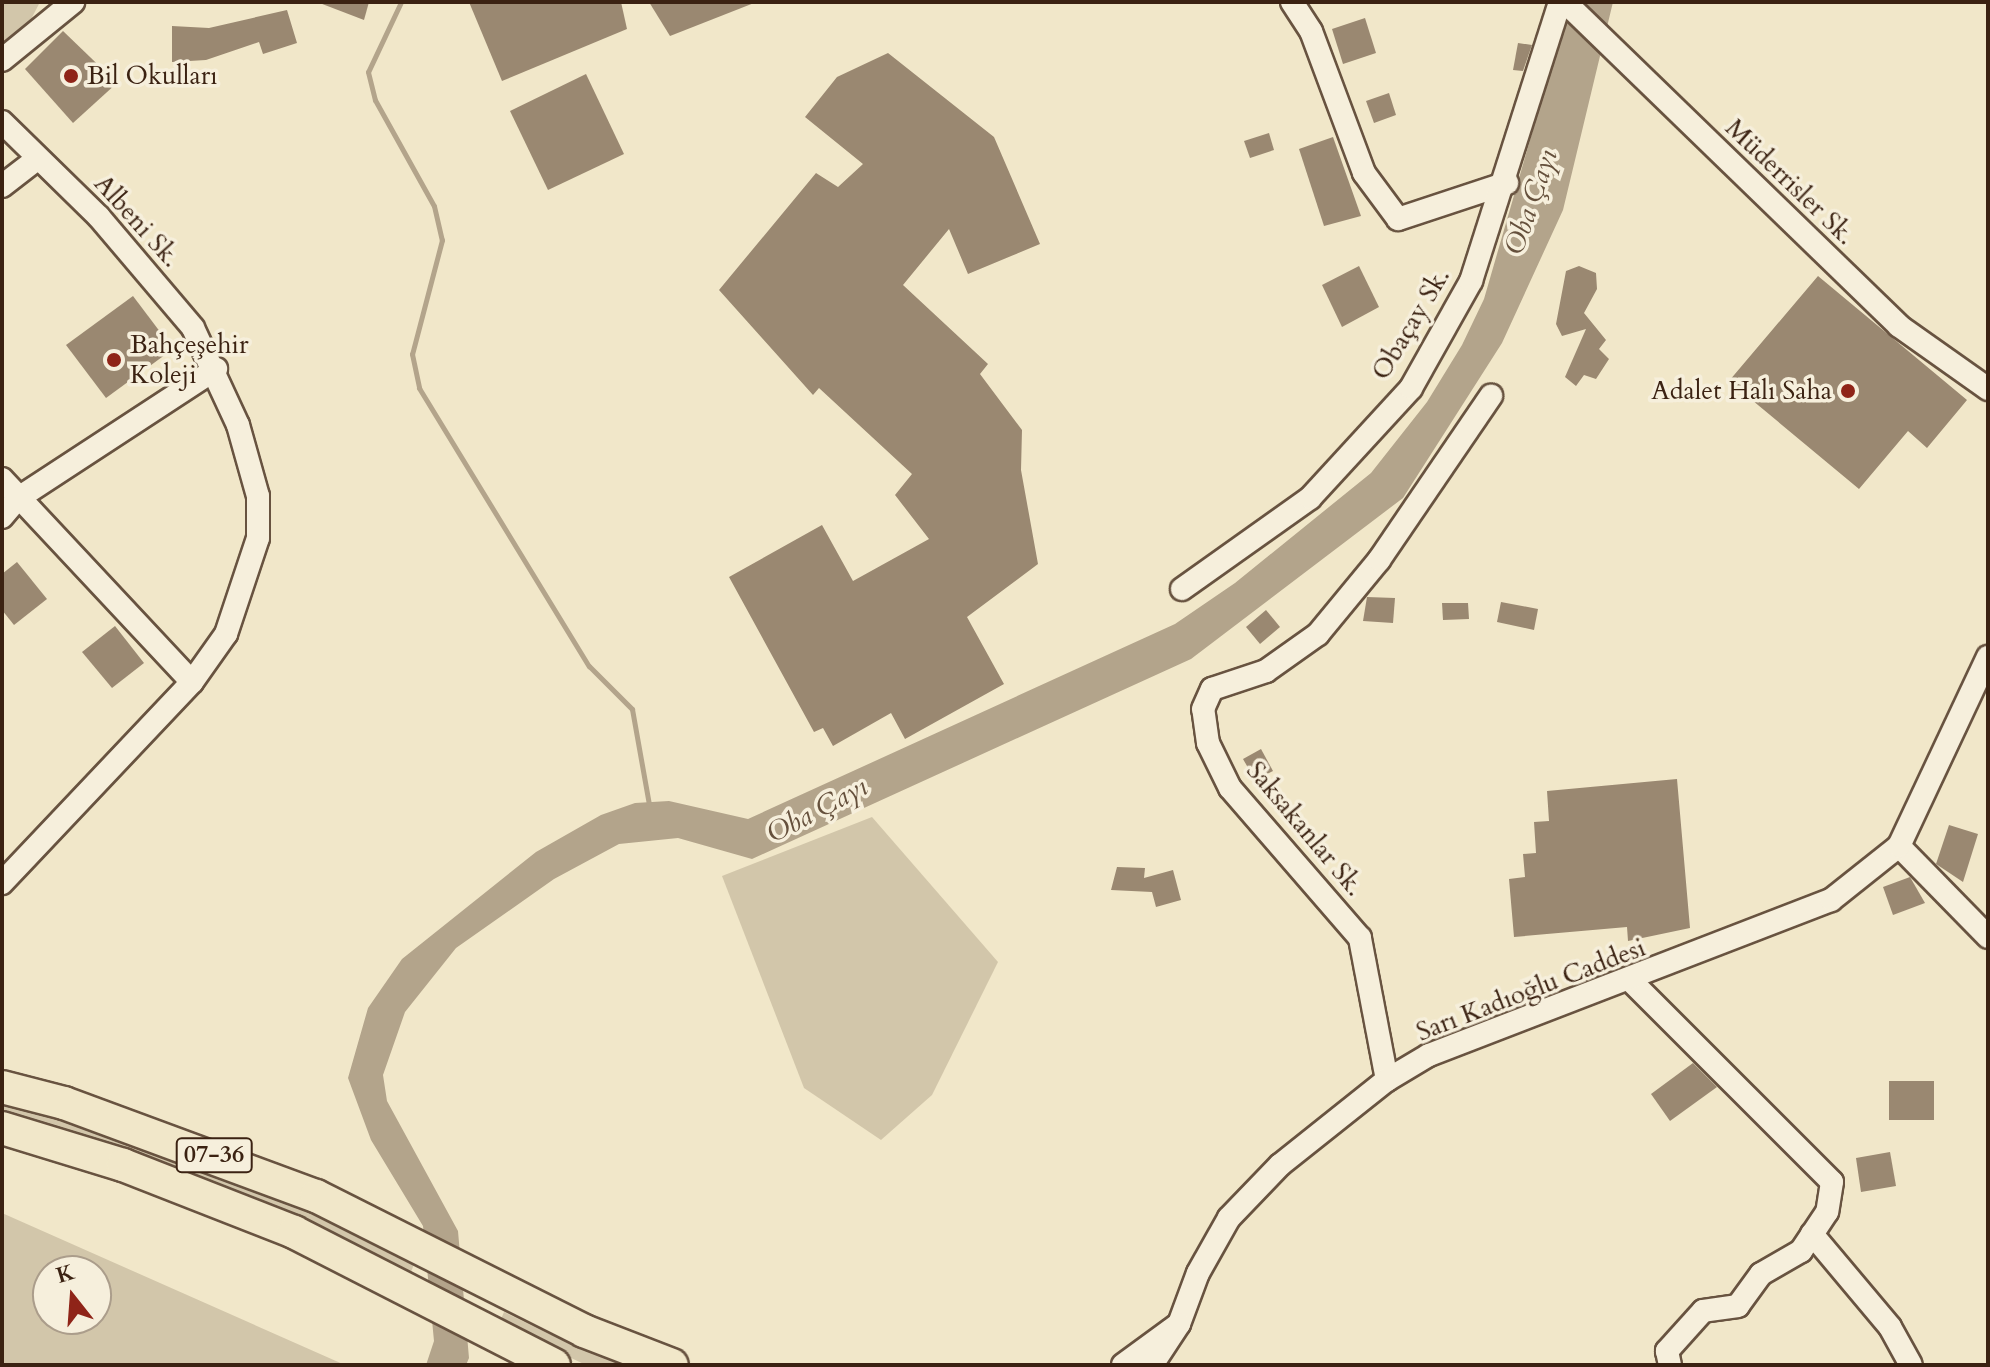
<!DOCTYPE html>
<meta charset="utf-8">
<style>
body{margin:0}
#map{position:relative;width:1990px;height:1367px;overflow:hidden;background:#f1e7c9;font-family:Cardo,serif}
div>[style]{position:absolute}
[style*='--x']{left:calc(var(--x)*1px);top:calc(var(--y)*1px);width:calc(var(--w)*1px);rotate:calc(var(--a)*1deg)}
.green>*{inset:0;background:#d2c6aa}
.water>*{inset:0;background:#b3a48b}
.stream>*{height:5px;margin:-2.5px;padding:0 2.5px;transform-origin:2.5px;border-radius:2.5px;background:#b3a48b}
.building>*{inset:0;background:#9a8871}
.roads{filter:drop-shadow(2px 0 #685340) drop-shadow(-2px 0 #685340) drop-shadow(0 2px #685340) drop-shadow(0 -2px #685340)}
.minor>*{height:22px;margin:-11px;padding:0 11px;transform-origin:11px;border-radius:11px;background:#f6efdc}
.highway>*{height:32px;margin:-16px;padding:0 16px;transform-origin:16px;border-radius:16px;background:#f1e7c9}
.dots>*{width:22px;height:22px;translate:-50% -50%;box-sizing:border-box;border:4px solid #f6efdc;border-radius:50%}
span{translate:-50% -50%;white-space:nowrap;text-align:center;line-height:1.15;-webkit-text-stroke:7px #f6efdc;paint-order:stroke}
.shield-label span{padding:2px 6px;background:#f6efdc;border:2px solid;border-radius:6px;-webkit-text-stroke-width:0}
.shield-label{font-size:24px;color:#3b2212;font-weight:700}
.poi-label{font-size:26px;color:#3b2212}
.left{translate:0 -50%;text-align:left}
.right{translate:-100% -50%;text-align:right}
.street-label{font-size:26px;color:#3b2212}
.water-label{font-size:28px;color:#65503c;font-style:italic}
.frame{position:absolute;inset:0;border:4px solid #3b2212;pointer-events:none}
.north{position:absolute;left:32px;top:1255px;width:80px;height:80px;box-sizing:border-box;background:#f6efdc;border:2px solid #ab9d8b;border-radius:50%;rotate:343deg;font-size:22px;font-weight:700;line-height:32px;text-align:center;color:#3b2212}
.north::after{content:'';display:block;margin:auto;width:28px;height:36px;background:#8f2418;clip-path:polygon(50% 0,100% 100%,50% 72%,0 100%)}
</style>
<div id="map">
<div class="green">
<div style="clip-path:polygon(2px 2px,40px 2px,27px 27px,2px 50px)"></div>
<div style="clip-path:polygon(872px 817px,998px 962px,932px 1095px,881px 1140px,804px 1088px,722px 876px)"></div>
<div style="clip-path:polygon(2px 1101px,116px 1136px,305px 1209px,403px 1256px,414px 1264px,410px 1275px,304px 1219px,157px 1159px,2px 1112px)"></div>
<div style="clip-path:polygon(evenodd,2px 1213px,345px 1365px,2px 1365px,2px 1213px,48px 1271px,96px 1271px,96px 1319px,48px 1319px,48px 1271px)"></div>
<div style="clip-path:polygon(504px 1312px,547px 1333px,623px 1365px,586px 1365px,499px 1324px)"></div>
</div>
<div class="water">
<div style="clip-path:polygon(1570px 2px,1613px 2px,1563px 210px,1502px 343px,1403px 498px,1191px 659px,752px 859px,678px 838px,619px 844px,554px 879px,456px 948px,405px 1012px,383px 1075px,387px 1101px,458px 1231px,469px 1358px,466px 1365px,426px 1365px,434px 1341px,423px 1226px,371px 1140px,348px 1078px,368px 1008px,402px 959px,536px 852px,601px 815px,635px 803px,669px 801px,748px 819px,1175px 624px,1235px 583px,1371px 473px,1427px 402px,1462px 345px,1484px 299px)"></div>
</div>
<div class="stream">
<div style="--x:401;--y:2;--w:77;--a:115.2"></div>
<div style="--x:368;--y:72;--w:29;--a:76"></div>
<div style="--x:375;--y:100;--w:121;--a:60.9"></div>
<div style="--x:434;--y:206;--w:35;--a:77"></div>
<div style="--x:442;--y:240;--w:118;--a:104.7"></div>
<div style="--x:412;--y:354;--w:35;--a:78"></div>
<div style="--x:419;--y:388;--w:326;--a:58.6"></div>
<div style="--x:589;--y:666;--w:61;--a:45"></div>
<div style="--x:632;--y:709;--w:97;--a:79.9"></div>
</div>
<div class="building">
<div style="clip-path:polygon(317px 2px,369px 2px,364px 20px)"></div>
<div style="clip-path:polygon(469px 2px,621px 2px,627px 29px,502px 81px)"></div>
<div style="clip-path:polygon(649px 2px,754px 2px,754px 3px,670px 36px)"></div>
<div style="clip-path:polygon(287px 10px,297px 43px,263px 54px,259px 42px,206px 60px,172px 62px,172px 26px,209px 28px)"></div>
<div style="clip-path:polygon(1365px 18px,1376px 53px,1343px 64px,1332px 29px)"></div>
<div style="clip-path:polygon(63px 31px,117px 83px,73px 123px,25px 69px)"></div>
<div style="clip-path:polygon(1518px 43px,1532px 45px,1523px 71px,1513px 70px)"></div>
<div style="clip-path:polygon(888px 53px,994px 137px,1040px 244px,968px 274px,949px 229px,903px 285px,988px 364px,980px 374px,1022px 430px,1021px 470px,1038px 564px,967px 617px,1004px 684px,905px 739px,891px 713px,833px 746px,823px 728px,814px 732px,729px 577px,822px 525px,853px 581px,929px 539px,895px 495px,912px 474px,819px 388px,813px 395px,719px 290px,816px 173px,838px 187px,863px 164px,805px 117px,837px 77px)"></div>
<div style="clip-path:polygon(586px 74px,624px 154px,548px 190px,510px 111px)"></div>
<div style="clip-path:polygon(1389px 93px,1396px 115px,1374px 123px,1366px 101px)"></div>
<div style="clip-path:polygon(1269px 133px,1274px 150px,1250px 158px,1244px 141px)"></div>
<div style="clip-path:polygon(1333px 137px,1361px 216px,1324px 226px,1299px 149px)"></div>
<div style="clip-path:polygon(1359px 266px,1379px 307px,1342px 327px,1322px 285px)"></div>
<div style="clip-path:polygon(1579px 266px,1596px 273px,1597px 289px,1584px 313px,1606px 340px,1599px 349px,1609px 359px,1596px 379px,1584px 375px,1576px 386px,1565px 377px,1586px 329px,1562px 336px,1556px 324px,1566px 271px)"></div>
<div style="clip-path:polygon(1818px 276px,1967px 400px,1927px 448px,1908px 431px,1859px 489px,1729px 381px)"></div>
<div style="clip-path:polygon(133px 296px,173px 349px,106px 398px,66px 345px)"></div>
<div style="clip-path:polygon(17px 562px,47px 599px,14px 625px,2px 610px,2px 574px)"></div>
<div style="clip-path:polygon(1367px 597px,1395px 598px,1393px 623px,1363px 621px)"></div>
<div style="clip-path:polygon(1501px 602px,1538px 609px,1534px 630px,1497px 622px)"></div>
<div style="clip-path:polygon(1442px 603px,1468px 603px,1469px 619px,1443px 620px)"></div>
<div style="clip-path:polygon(1266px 610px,1280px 627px,1260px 644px,1246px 627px)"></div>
<div style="clip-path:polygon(115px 626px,144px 663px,112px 688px,82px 652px)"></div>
<div style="clip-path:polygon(1261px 749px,1273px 771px,1255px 780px,1243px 759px)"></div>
<div style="clip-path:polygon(1677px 779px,1690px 928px,1628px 941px,1627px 927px,1514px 937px,1509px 879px,1525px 877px,1523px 854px,1536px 853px,1534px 822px,1549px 821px,1547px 791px)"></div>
<div style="clip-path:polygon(1949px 825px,1978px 834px,1963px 882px,1936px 864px)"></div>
<div style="clip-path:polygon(1117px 867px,1145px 868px,1144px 878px,1173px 870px,1181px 900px,1156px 907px,1152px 892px,1111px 890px)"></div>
<div style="clip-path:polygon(1910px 877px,1925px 903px,1893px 915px,1883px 887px)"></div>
<div style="clip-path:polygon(1693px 1063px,1717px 1087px,1670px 1121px,1651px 1094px)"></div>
<div style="clip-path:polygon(1889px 1081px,1934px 1081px,1934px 1120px,1889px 1120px)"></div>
<div style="clip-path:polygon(1890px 1152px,1896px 1186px,1861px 1192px,1856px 1158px)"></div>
</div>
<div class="roads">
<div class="minor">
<div style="--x:1292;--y:2;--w:35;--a:57"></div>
<div style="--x:1311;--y:31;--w:152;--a:69.5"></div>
<div style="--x:1364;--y:173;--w:57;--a:53.5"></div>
<div style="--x:1398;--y:219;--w:115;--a:-18.3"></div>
<div style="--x:1565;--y:2;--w:465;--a:44.1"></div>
<div style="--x:1899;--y:326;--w:109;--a:35.3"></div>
<div style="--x:2;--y:60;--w:92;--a:-39.2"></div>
<div style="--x:2;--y:122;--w:136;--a:44.4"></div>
<div style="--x:99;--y:217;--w:145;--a:49.7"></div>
<div style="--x:193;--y:328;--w:107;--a:65.1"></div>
<div style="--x:238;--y:425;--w:74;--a:74.3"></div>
<div style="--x:258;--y:496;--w:42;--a:90"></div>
<div style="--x:258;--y:538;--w:101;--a:108.4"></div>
<div style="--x:226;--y:634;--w:59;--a:125.3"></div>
<div style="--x:192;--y:682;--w:277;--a:133.4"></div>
<div style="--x:2;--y:186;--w:44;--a:-37.6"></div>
<div style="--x:2;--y:479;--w:278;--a:46.9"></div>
<div style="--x:2;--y:517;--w:23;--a:-50"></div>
<div style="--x:17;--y:499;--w:238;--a:-33.2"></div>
<div style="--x:1182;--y:589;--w:157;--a:-35.4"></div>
<div style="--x:1310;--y:498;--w:149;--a:-47.4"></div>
<div style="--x:1411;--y:388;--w:123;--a:-60.7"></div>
<div style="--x:1471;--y:281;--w:293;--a:-72.3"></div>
<div style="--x:1899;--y:846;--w:127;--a:45.6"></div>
<div style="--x:1631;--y:981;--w:284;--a:45"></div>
<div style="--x:1832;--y:1182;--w:30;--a:99"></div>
<div style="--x:1827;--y:1212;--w:47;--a:123.7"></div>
<div style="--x:1801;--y:1251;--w:46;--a:150.1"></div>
<div style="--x:1761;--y:1274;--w:39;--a:126"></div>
<div style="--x:1738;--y:1306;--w:35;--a:172"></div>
<div style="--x:1703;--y:1311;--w:54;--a:132"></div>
<div style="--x:1667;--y:1351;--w:14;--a:78"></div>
<div style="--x:1387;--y:1080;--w:145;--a:-100.8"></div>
<div style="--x:1360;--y:938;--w:198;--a:-130.9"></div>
<div style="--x:1230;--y:788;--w:50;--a:-116.1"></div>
<div style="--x:1208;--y:743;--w:34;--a:-98"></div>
<div style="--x:1203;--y:709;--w:22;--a:-66"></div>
<div style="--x:1212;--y:689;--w:57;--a:-18.4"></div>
<div style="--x:1266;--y:671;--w:64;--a:-35.4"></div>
<div style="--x:1318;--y:634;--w:96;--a:-50.5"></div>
<div style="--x:1379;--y:560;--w:199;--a:-55.7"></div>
<div style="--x:1812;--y:1234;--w:121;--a:50"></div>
<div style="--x:1890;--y:1327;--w:43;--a:61.1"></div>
<div style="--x:1179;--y:1324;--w:54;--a:-69.6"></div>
<div style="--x:1198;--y:1273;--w:63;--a:-60.6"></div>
<div style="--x:1229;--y:1218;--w:74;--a:-46.1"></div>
<div style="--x:1280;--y:1165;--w:137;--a:-38.5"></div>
<div style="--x:1387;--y:1080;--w:49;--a:-30.8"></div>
<div style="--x:1429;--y:1055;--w:431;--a:-21.1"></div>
<div style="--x:1831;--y:900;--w:87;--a:-38.5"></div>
<div style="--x:1899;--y:846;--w:209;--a:-64.8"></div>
<div style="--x:1123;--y:1365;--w:69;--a:-36.2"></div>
<div style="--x:1179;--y:1324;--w:49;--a:123.4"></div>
</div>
<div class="highway">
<div style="--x:2;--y:1087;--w:64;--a:14.5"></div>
<div style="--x:64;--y:1103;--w:269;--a:20.3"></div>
<div style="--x:316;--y:1196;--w:300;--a:26.7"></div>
<div style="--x:584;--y:1331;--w:94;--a:21.1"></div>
<div style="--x:2;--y:1128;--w:127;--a:17"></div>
<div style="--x:123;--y:1165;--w:184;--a:21.4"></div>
<div style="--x:294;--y:1232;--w:292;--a:27.1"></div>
</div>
</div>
<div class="dots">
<div style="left:71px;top:76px;background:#8f2418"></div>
<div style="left:114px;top:360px;background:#8f2418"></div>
<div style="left:1848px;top:391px;background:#8f2418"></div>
</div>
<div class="shield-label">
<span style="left:214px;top:1155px">07-36</span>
</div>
<div class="poi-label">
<span class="left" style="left:87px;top:76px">Bil Okulları</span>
<span class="left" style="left:130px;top:360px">Bahçeşehir<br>Koleji</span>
<span class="right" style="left:1832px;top:391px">Adalet Halı Saha</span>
</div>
<div class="street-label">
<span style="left:1790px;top:182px;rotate:44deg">Müderrisler Sk.</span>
<span style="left:137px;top:221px;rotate:48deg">Albeni Sk.</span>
<span style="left:1411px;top:324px;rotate:-59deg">Obaçay Sk.</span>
<span style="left:1305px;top:829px;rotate:50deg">Saksakanlar Sk.</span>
<span style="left:1531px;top:990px;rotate:-21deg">Sarı Kadıoğlu Caddesi</span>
</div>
<div class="water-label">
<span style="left:1531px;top:202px;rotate:-71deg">Oba Çayı</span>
<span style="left:817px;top:810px;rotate:-28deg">Oba Çayı</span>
</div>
<div class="frame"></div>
<div class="north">K</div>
</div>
